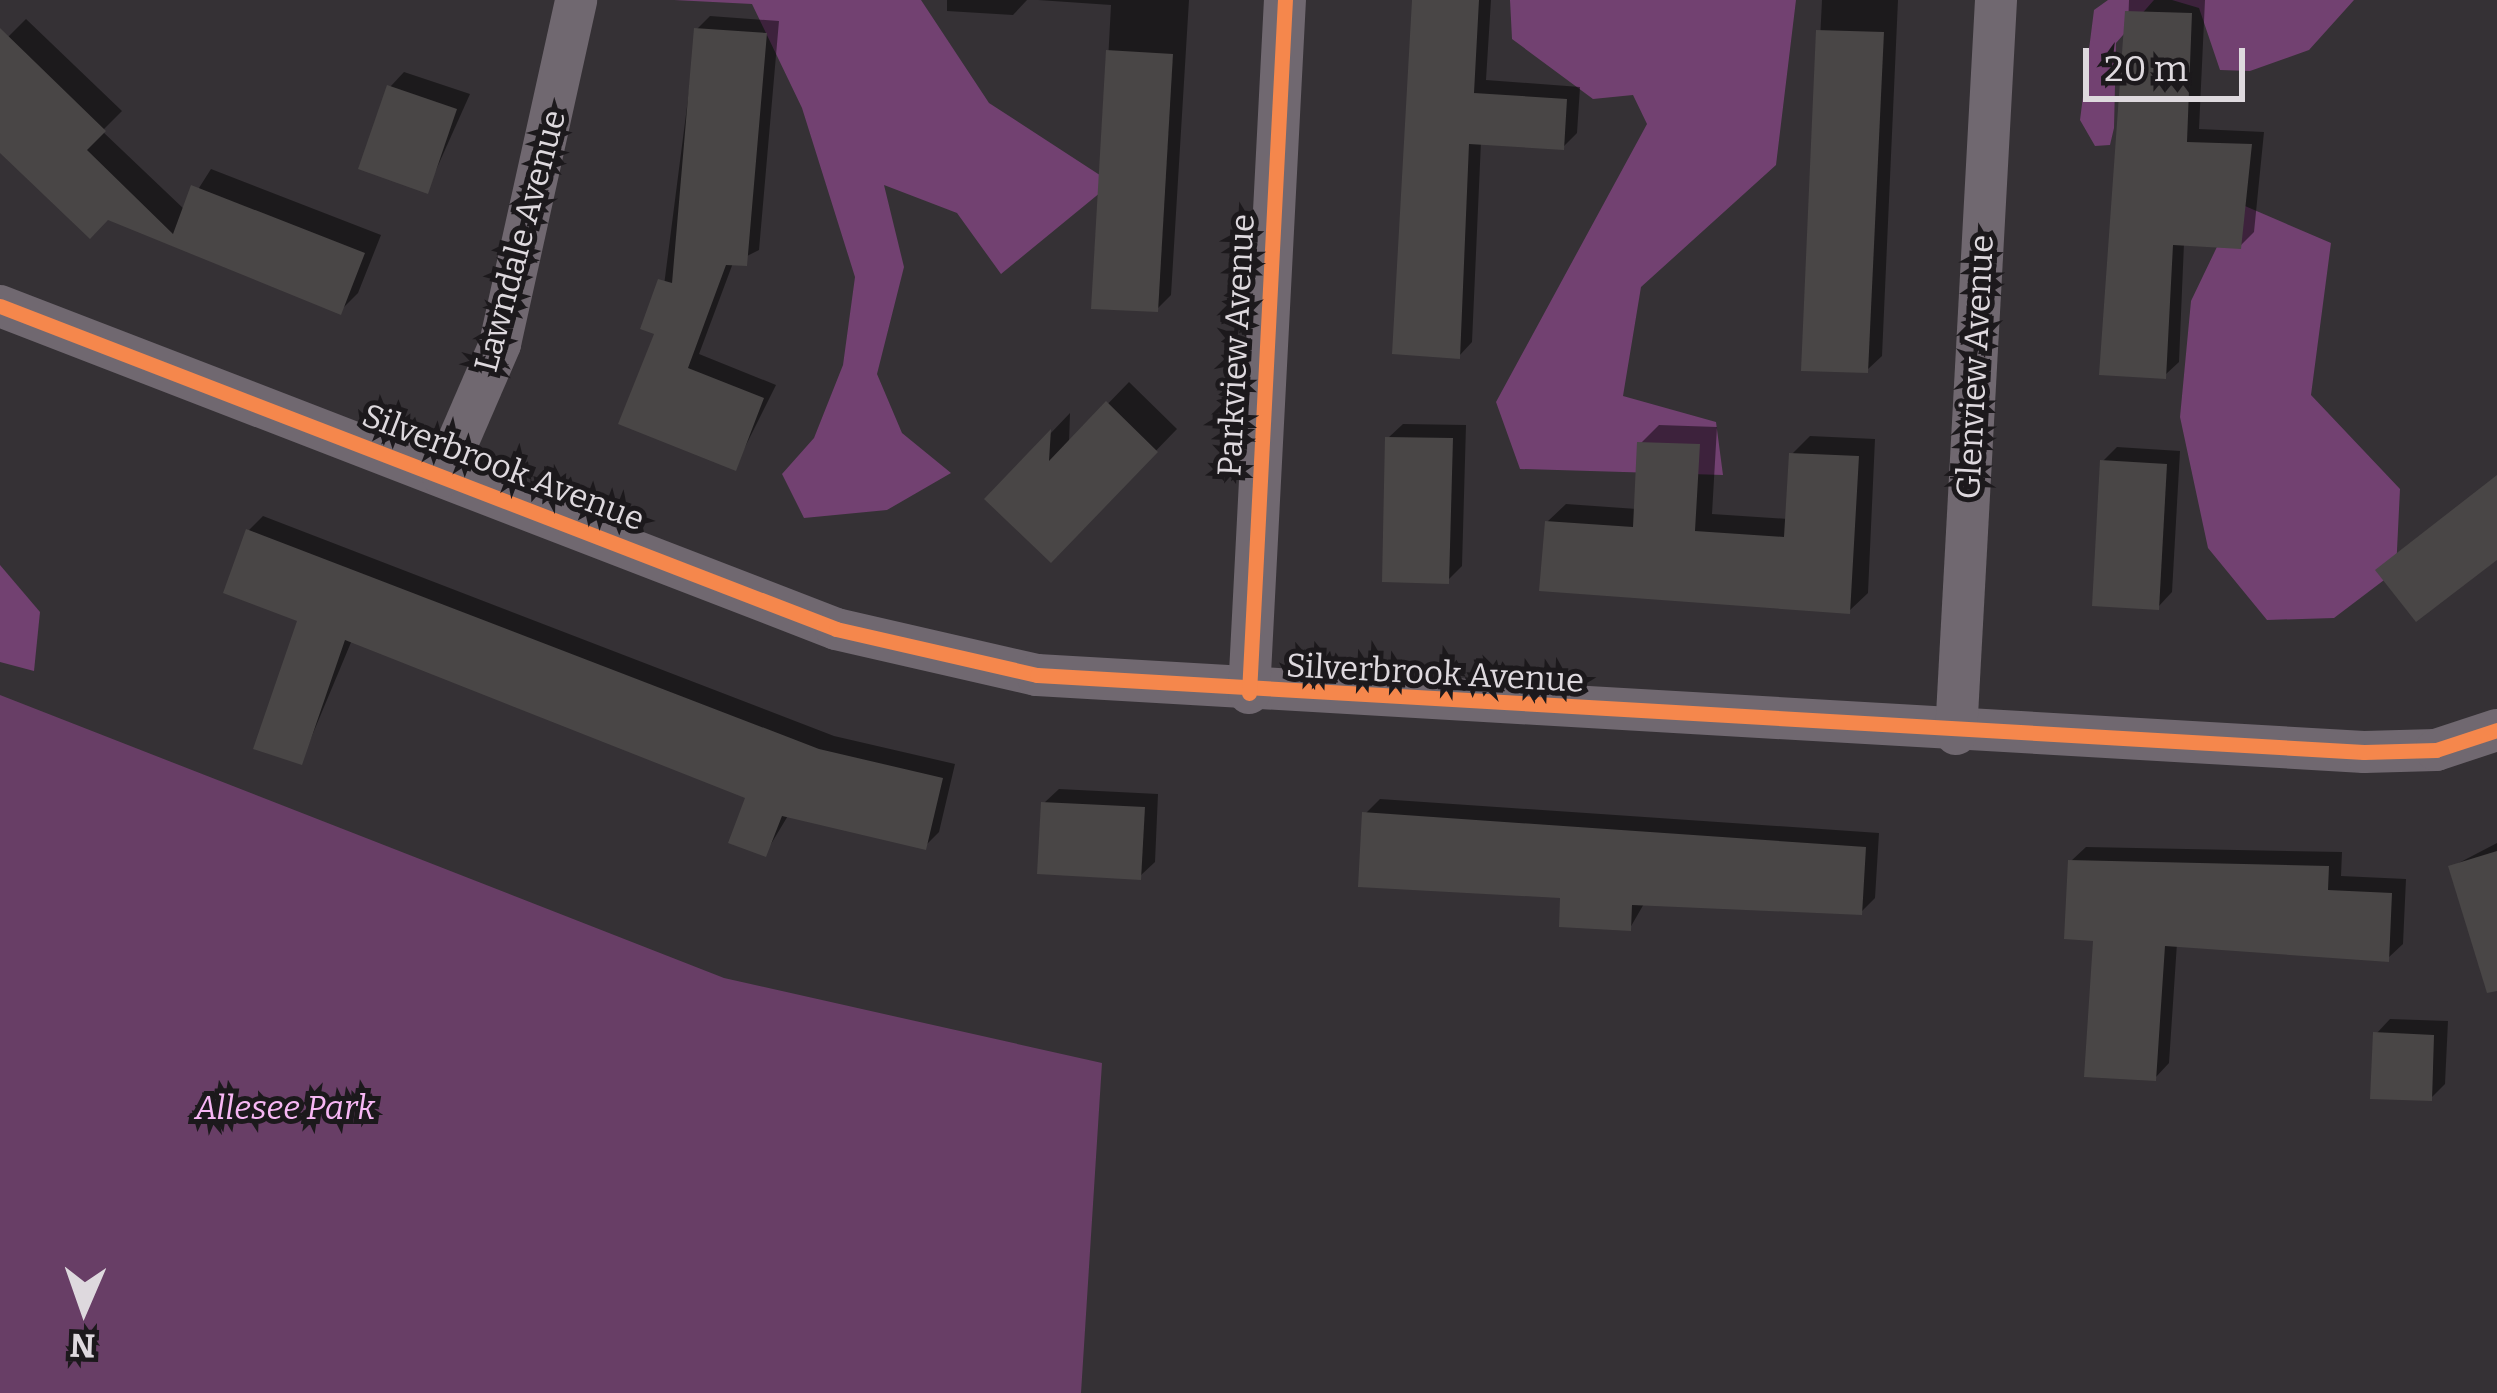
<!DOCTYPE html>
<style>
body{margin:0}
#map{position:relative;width:2497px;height:1393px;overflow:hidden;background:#353135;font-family:Bitter,serif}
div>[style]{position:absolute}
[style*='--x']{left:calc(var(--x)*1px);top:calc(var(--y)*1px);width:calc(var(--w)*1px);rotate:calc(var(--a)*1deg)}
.green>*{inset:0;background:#683e66}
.forest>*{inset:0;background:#724171}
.shadow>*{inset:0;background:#0007}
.building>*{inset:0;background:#494646}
.street>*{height:42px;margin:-21px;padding:0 21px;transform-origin:21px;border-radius:21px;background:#706870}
.cycleway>*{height:15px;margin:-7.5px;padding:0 7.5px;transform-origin:7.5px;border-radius:7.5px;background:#f5874c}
span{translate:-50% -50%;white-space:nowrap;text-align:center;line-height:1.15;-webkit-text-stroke:10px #1c191c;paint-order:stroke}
.street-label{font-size:33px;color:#ded9de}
.park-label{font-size:33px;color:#f7b7f4;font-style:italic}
.north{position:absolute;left:24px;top:1249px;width:120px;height:120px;-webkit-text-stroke:9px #1c191c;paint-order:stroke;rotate:182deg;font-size:33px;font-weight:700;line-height:48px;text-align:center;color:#ded9de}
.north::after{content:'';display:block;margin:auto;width:42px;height:54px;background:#ded9de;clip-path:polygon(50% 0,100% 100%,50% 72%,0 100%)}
.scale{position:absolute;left:2083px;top:48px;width:162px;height:54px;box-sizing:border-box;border:6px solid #ded9de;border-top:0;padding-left:15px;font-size:36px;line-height:42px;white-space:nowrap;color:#ded9de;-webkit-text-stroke:9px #1c191c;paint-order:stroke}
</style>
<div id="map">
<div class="green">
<div style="clip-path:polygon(0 695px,724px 978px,1102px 1063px,1081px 1393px,0 1393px)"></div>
</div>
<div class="forest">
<div style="clip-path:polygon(674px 0,921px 0,989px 103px,1112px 183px,1001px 274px,957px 213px,884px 185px,904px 267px,877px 374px,902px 433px,951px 473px,887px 510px,804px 518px,782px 474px,814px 438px,843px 365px,855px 277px,802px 108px,752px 4px)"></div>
<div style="clip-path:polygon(1510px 0,1796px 0,1776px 165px,1641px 287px,1623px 396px,1716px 422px,1723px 475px,1520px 469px,1496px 402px,1647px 124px,1633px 95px,1593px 99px,1512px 39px)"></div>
<div style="clip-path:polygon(2108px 0,2154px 0,2116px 43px,2114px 128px,2110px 145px,2095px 146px,2080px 120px,2094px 10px)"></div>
<div style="clip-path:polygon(2172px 0,2354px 0,2309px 50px,2250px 71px,2220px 70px,2199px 8px)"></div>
<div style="clip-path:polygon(2238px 203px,2331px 243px,2311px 395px,2400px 489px,2396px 571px,2334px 618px,2267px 620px,2208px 548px,2180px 417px,2191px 301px)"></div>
<div style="clip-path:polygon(0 565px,40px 612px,34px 671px,0 662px)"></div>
</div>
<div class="shadow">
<div style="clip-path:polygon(947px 0,1027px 0,1013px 15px,947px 11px)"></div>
<div style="clip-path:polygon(1038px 0,1189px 0,1171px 295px,1157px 309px,1095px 306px,1111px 5px)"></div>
<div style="clip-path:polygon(1414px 0,1491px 0,1486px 80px,1580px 87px,1577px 133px,1563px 147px,1481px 142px,1472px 342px,1459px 356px)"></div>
<div style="clip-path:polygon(1822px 0,1898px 0,1882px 356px,1867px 370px,1804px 368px)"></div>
<div style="clip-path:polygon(2129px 0,2205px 0,2199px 129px,2264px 132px,2254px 232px,2240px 246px,2184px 243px,2179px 362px,2165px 375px,2121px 220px)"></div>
<div style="clip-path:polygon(710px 16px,779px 21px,759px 250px,733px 263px,699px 354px,776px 385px,735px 467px,658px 332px,697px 29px)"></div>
<div style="clip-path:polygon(26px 19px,122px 111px,102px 131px,185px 210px,211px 169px,381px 235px,358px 293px,340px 311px,108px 217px,0 149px,0 45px)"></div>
<div style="clip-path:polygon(404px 72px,470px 94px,427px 190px,390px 87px)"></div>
<div style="clip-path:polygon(1129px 382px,1177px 429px,1051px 559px,988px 499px,1070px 413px,1069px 444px)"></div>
<div style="clip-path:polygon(1403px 424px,1466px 425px,1462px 566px,1447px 581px,1388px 438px)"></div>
<div style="clip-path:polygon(1659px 425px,1717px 427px,1712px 514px,1788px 519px,1792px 454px,1810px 436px,1875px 439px,1868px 593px,1849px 611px,1547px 522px,1566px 504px,1637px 509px,1640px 444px)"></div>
<div style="clip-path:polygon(2117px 447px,2180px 451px,2172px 592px,2158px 607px,2103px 461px)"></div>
<div style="clip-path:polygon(263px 516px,834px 736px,955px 764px,939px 832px,925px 846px,789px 814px,765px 854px,749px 796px,352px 640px,301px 762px,301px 619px,249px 530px)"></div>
<div style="clip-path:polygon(1059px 789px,1158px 794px,1155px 862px,1140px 876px,1044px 803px)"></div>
<div style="clip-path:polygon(1380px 799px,1879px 833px,1875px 898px,1861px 912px,1645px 902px,1630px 928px,1365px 814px)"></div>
<div style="clip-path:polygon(2497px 843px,2497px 919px,2451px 867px)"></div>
<div style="clip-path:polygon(2086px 847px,2342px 852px,2341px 876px,2406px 879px,2403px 944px,2388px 958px,2177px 943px,2169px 1063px,2155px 1078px,2071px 861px)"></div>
<div style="clip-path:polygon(2390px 1019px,2448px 1021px,2445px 1084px,2431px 1098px,2376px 1034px)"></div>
</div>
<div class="building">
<div style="clip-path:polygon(1412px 0,1479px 0,1474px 93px,1567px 99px,1564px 150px,1469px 144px,1460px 359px,1392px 354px)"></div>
<div style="clip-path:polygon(2125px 11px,2192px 13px,2187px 142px,2252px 144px,2241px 249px,2173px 245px,2166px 379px,2099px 375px)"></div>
<div style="clip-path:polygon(0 28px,106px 131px,87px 150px,173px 234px,191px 185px,365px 253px,341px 315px,108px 220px,90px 239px,0 153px)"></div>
<div style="clip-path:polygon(694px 28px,767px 33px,747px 266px,726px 265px,688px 368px,764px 398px,736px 471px,618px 424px,654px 334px,640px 329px,658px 279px,672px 283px)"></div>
<div style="clip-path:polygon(1816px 30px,1884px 32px,1868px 373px,1801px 371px)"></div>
<div style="clip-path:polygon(1106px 50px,1173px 54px,1158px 312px,1091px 309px)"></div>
<div style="clip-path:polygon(387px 85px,457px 109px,428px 194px,358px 169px)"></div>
<div style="clip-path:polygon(1106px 401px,1158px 452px,1051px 563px,984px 499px,1051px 429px,1049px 461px)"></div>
<div style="clip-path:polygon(1385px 437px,1453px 438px,1449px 584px,1382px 582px)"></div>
<div style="clip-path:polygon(1637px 442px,1700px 444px,1695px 531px,1784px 537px,1789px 453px,1859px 456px,1850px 614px,1539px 591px,1545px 521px,1633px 527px)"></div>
<div style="clip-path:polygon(2100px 460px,2167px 464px,2159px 610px,2092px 606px)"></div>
<div style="clip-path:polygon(2497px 475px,2497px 560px,2416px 622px,2375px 570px)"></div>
<div style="clip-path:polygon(246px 529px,819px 749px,943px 778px,926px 850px,782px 816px,766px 857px,728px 843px,745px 798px,345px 640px,302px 765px,253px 749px,297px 621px,223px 593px)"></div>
<div style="clip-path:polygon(1041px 802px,1145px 807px,1141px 880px,1037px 874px)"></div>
<div style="clip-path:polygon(1362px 812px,1866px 847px,1862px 915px,1632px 905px,1631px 931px,1559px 927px,1560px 898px,1358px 887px)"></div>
<div style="clip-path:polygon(2497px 851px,2497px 991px,2487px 993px,2448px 866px)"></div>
<div style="clip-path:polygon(2068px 860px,2329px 866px,2328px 890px,2392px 893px,2389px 962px,2165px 946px,2156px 1081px,2084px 1077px,2093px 941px,2064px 939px)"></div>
<div style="clip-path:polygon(2373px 1032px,2434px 1035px,2432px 1101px,2370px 1099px)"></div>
</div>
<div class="street">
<div style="--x:0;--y:306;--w:896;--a:21.12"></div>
<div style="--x:836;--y:629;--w:206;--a:12.9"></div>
<div style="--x:1037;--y:675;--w:1329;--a:3.32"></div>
<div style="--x:2364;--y:752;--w:72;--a:-1.6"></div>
<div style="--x:2436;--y:750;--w:64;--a:-18.2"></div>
<div style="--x:443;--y:476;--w:144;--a:-66.6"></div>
<div style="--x:500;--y:344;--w:352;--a:-77.5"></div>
<div style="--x:1249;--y:693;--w:694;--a:-87.03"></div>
<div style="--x:1956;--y:734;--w:735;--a:-86.88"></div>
</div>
<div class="cycleway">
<div style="--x:0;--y:306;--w:896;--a:21.12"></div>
<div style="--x:836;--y:629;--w:206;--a:12.9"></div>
<div style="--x:1037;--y:675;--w:1329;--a:3.32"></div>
<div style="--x:2364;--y:752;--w:72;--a:-1.6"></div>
<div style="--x:2436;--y:750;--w:64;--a:-18.2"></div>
<div style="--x:1249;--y:693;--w:694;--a:-87.03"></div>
</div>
<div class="street-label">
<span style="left:521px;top:241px;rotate:-75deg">Lawndale Avenue</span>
<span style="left:1237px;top:345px;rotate:-87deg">Parkview Avenue</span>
<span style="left:1976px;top:367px;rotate:-87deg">Glenview Avenue</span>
<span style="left:503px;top:468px;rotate:21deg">Silverbrook Avenue</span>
<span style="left:1435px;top:674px;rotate:3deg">Silverbrook Avenue</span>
</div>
<div class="park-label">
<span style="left:285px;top:1109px">Allesee Park</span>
</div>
<div class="north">N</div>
<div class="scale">20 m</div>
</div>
